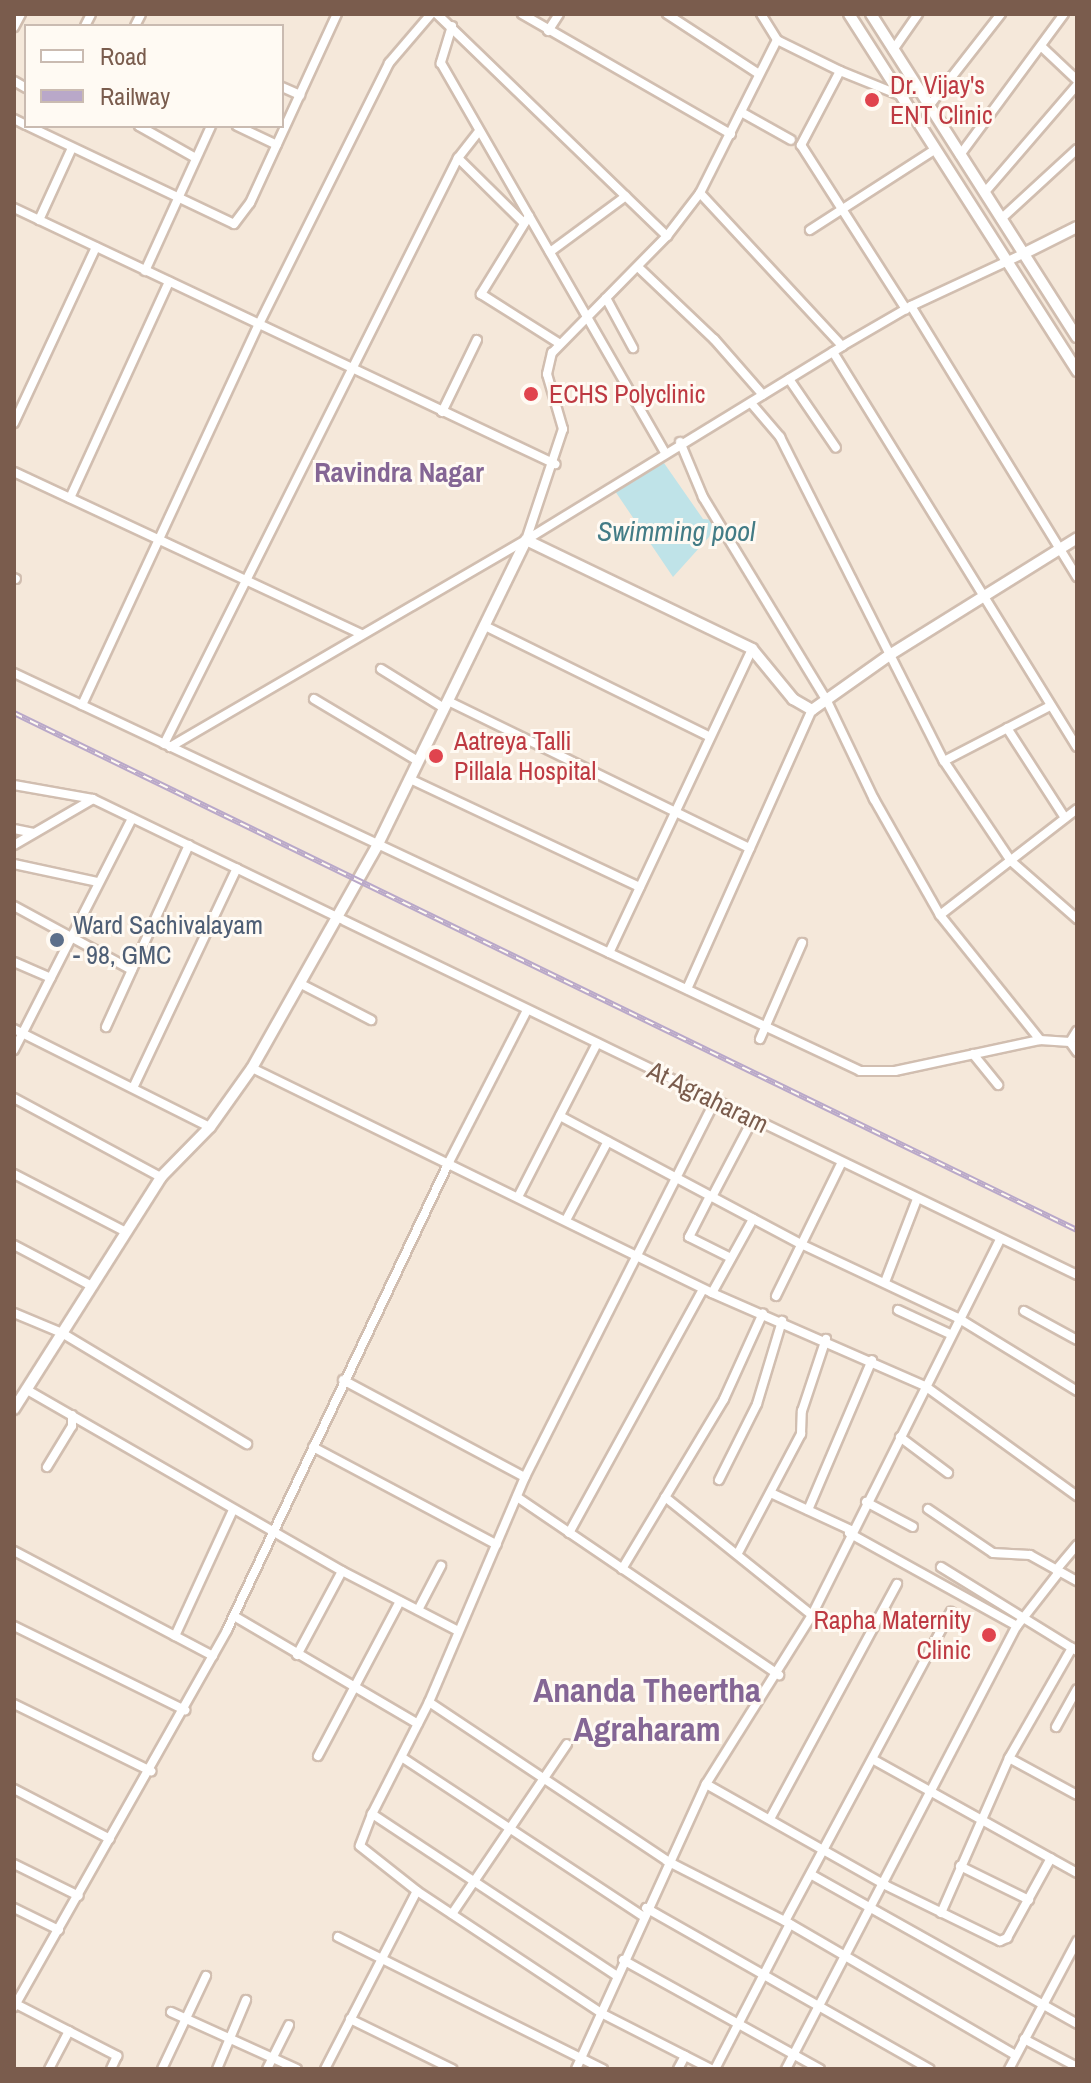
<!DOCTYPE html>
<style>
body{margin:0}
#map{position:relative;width:1091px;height:2083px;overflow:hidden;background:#fdf6ec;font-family:"Archivo Narrow",sans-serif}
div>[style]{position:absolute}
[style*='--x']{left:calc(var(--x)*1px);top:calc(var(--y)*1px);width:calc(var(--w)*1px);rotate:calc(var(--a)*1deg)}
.residential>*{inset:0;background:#f5e8da}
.water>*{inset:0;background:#bfe3e8}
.roads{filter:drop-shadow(2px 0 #d1beb0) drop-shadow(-2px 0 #d1beb0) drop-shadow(0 2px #d1beb0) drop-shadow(0 -2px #d1beb0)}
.minor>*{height:8px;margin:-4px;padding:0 4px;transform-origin:4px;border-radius:4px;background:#fff}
.tertiary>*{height:10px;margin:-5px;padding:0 5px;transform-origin:5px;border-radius:5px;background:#fff}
.rail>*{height:6px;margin-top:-3px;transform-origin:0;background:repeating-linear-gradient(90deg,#fffaf3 0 9px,#b9a8c9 0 18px);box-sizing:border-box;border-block:2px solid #b9a8c9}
.dots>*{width:22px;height:22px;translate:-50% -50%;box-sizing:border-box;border:4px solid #fffaf3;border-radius:50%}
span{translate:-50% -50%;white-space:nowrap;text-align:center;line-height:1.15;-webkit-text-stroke:6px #fffaf3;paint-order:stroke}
.health-label{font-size:26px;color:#be3a42}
.left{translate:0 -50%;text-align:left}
.right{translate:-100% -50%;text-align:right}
.service-label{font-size:26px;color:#4e5e75}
.street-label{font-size:26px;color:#7a5c4d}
.neighbourhood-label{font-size:28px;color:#846695;font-weight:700}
.water-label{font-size:28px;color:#437c86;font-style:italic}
.district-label{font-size:34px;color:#846695;font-weight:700}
.frame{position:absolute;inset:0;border:16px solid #7a5c4d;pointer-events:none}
.legend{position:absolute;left:24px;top:24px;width:260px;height:104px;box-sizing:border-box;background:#fffaf3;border:2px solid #cabbb1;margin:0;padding:10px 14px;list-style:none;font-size:24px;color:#7a5c4d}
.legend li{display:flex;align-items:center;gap:16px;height:40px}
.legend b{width:40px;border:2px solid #cabbb1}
</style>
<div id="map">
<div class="residential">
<div style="clip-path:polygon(evenodd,14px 14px,1077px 14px,1077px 2069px,14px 2069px,14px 14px,26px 26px,282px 26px,282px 126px,26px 126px,26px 26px)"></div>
</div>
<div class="water">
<div style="clip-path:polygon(664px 463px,703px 519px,716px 520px,709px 537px,673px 577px,615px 491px)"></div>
</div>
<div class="roads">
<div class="minor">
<div style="--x:437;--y:14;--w:320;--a:44"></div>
<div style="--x:522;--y:14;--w:241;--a:29.9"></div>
<div style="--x:667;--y:14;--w:110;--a:33.1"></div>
<div style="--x:761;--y:14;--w:31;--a:58"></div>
<div style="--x:777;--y:40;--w:70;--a:26.2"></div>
<div style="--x:840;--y:71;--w:67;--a:22"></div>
<div style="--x:902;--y:96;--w:17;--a:-24"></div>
<div style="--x:85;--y:26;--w:13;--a:-63"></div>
<div style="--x:135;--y:26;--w:13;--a:-63"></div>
<div style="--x:452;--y:26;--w:39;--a:107"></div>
<div style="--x:441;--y:63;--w:448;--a:60.1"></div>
<div style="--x:14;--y:27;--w:15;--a:-62"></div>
<div style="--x:548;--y:31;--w:20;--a:-57"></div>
<div style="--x:1043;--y:48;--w:47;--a:43.3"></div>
<div style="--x:893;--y:50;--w:44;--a:-55.2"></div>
<div style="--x:840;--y:71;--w:84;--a:117.8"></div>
<div style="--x:801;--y:145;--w:195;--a:57.4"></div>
<div style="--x:14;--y:81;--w:14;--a:30"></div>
<div style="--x:282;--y:87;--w:20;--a:24"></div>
<div style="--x:929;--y:106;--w:117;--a:-52"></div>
<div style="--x:741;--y:112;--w:57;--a:29.2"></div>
<div style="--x:14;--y:119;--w:13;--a:27"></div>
<div style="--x:28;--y:126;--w:228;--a:25.4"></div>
<div style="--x:234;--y:224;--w:26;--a:-53"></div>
<div style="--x:250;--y:203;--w:208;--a:-65.3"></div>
<div style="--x:139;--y:126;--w:63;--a:29.4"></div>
<div style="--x:237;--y:126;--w:44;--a:25.4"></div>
<div style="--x:960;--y:155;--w:175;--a:-53.6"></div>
<div style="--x:458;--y:158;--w:93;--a:44.6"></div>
<div style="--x:985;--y:192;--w:141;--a:-49.3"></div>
<div style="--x:700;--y:193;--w:209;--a:47.1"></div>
<div style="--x:14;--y:208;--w:599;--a:25.32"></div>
<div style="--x:529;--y:216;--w:92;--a:121.6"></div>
<div style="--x:481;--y:294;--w:93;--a:32.3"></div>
<div style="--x:1001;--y:219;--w:103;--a:-42.6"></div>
<div style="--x:39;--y:220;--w:79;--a:-65.4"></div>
<div style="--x:810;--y:230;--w:148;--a:-32.8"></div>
<div style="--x:550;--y:252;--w:94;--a:-36.4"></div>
<div style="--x:638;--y:267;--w:105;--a:43.5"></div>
<div style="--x:714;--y:339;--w:74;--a:48.8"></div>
<div style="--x:145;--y:271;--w:159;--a:-65.5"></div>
<div style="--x:606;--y:298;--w:57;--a:61.6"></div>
<div style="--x:911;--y:306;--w:318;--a:58.5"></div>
<div style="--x:833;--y:352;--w:464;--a:58.3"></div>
<div style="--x:789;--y:379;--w:83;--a:55.7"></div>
<div style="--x:751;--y:403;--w:45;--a:49.5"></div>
<div style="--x:780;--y:437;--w:363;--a:63.2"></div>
<div style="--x:944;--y:761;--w:120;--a:56.2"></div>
<div style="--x:1011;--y:861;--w:88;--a:41.3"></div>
<div style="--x:442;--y:412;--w:80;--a:-64.1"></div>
<div style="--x:14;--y:423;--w:194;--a:-65"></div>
<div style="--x:680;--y:442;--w:60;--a:67.3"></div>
<div style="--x:703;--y:497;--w:239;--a:58.7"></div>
<div style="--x:827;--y:701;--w:109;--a:64.4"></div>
<div style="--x:874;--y:799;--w:133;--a:60.4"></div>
<div style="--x:940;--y:915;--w:160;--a:51.3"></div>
<div style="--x:14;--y:472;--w:384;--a:25"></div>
<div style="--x:70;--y:498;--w:238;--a:-65.4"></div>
<div style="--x:526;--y:540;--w:117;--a:-71.6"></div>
<div style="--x:563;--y:429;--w:57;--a:-106.2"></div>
<div style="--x:547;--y:374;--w:22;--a:-77"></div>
<div style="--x:552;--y:353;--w:164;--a:-45.5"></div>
<div style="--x:667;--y:236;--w:54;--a:-52.5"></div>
<div style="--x:700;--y:193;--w:171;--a:-63.3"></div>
<div style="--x:14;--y:578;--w:2;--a:27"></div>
<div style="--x:487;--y:627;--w:247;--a:26.2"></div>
<div style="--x:381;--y:669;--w:74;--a:31.8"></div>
<div style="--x:14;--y:673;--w:935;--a:25.19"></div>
<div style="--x:860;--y:1071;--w:35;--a:0"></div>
<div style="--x:895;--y:1071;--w:148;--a:-12.1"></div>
<div style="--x:1040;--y:1040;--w:30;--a:4"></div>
<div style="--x:1070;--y:1042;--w:12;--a:55"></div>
<div style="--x:314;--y:699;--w:121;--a:30.8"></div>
<div style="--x:448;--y:701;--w:336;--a:26"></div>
<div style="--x:82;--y:705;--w:420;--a:-65.1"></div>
<div style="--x:259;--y:324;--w:292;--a:-63.5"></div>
<div style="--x:389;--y:63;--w:65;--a:-49.4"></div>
<div style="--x:1007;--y:728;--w:107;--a:57.2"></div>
<div style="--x:164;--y:744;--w:656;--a:-63.36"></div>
<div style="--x:458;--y:158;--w:33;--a:-52"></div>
<div style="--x:170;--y:747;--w:412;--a:-30.2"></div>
<div style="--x:526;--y:540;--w:371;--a:-31.5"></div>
<div style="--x:842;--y:346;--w:80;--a:-30.1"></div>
<div style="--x:911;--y:306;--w:126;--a:-24.9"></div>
<div style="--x:944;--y:761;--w:119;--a:-27.4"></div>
<div style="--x:410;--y:779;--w:254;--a:25.2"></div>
<div style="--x:14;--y:785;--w:80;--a:10"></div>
<div style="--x:14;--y:829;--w:20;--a:11"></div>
<div style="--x:14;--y:845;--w:91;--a:-30.2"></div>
<div style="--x:93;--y:799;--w:1093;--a:25.81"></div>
<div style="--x:14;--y:864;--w:85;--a:12.2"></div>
<div style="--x:14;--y:906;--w:134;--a:28.5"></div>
<div style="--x:940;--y:915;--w:173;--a:-37.7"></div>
<div style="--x:609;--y:953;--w:336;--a:-64.8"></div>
<div style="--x:14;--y:962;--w:40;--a:23.4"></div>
<div style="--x:301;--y:984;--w:79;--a:27.2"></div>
<div style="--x:687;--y:989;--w:306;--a:-65.9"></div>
<div style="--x:106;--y:1027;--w:200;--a:-65.5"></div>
<div style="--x:14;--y:1029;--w:219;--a:26.6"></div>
<div style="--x:760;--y:1039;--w:105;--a:-66.4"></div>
<div style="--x:1070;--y:1042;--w:13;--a:-58"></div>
<div style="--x:14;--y:1050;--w:260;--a:-63"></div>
<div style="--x:973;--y:1054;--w:40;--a:51"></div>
<div style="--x:252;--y:1068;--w:512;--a:26.06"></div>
<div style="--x:712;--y:1293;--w:232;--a:23.6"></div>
<div style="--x:925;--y:1386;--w:188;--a:35.9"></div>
<div style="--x:133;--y:1088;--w:243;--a:-64.7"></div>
<div style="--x:14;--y:1098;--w:167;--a:28.3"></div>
<div style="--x:560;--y:1116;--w:275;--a:28"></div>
<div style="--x:803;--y:1245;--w:171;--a:25.2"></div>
<div style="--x:958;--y:1318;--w:140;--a:31.5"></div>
<div style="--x:14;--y:1174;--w:124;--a:27.4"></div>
<div style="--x:710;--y:1196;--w:46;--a:117.1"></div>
<div style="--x:689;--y:1237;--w:47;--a:26.6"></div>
<div style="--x:518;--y:1197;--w:173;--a:-62.8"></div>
<div style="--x:712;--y:1197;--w:88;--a:-62.3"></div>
<div style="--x:566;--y:1220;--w:89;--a:-62"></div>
<div style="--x:14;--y:1245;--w:86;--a:27.8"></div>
<div style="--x:885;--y:1282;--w:89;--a:-68.9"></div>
<div style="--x:712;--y:1293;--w:85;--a:-61"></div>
<div style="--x:776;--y:1296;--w:149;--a:-63.8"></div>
<div style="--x:898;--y:1310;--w:57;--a:24.8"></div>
<div style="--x:1024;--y:1311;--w:60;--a:28.7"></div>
<div style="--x:14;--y:1313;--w:52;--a:22.6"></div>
<div style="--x:62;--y:1333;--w:216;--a:31"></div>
<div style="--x:343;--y:1380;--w:206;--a:28.1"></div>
<div style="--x:29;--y:1391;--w:361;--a:29.9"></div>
<div style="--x:342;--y:1571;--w:131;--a:27.3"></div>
<div style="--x:900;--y:1437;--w:60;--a:36.9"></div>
<div style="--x:313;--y:1447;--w:208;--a:28"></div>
<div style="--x:47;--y:1467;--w:48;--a:-58.6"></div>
<div style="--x:72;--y:1426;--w:11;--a:-90"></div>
<div style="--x:719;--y:1480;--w:85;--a:-63.4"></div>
<div style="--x:757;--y:1404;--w:87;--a:-73.2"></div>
<div style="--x:773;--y:1494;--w:86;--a:24.8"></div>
<div style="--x:517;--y:1497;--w:317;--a:34.2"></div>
<div style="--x:665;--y:1497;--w:189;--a:38.8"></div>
<div style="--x:866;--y:1502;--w:53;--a:28"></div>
<div style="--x:928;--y:1509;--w:78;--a:34.1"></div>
<div style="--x:993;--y:1553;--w:37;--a:3"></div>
<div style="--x:1030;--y:1555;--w:54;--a:29"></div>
<div style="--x:808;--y:1510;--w:163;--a:-66.9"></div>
<div style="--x:569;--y:1533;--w:278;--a:-61.2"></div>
<div style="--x:849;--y:1533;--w:192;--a:29"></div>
<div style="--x:14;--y:1551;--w:225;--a:27.8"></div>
<div style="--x:738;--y:1553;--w:135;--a:-62.1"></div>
<div style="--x:801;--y:1434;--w:23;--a:-88"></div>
<div style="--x:802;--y:1411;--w:76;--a:-71.6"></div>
<div style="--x:941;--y:1567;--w:160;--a:31.7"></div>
<div style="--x:622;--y:1569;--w:198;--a:-59"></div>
<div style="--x:724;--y:1399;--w:94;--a:-65.6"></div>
<div style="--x:1056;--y:1570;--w:33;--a:-50"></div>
<div style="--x:418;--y:1610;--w:50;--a:-62.4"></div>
<div style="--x:234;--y:1616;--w:213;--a:30.4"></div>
<div style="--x:14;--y:1626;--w:191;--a:26.2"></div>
<div style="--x:175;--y:1636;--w:139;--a:-65.3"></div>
<div style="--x:297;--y:1655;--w:95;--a:-61.8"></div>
<div style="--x:429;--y:1702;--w:286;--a:33.7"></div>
<div style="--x:667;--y:1861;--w:132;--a:27"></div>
<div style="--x:785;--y:1921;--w:266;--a:30.2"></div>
<div style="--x:14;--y:1704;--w:153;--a:26.1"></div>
<div style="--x:1056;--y:1727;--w:43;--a:-61.1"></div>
<div style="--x:318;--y:1756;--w:175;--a:-62.1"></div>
<div style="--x:403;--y:1758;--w:287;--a:33.4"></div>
<div style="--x:1009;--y:1758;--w:77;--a:28.6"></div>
<div style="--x:874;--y:1760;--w:232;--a:29.1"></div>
<div style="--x:706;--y:1784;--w:206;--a:29.4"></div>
<div style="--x:885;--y:1885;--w:128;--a:26"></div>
<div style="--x:1000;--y:1941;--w:8;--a:-23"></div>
<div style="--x:1007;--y:1938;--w:91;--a:-61.2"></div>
<div style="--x:14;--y:1789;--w:108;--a:27.5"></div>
<div style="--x:372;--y:1814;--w:34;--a:111"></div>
<div style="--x:360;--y:1846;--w:73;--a:38.3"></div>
<div style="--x:771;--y:1817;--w:265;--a:-61.6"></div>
<div style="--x:14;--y:1864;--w:72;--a:26.2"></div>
<div style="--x:960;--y:1866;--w:77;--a:26.2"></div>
<div style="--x:812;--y:1875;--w:304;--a:29.3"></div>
<div style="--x:14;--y:1908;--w:50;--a:26.1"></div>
<div style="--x:646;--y:1908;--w:326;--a:29.6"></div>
<div style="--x:941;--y:1913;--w:169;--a:-66.3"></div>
<div style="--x:1009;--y:1758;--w:127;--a:-60.2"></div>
<div style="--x:452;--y:1914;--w:205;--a:-55.9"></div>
<div style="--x:785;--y:1921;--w:351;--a:-61.8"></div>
<div style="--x:338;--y:1937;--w:296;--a:26.5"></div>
<div style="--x:623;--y:1960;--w:225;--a:29"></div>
<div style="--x:617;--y:1976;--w:294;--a:-146.5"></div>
<div style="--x:372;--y:1814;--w:126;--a:-63"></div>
<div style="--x:429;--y:1702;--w:245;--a:-66.9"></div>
<div style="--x:525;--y:1477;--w:421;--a:-63.2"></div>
<div style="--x:16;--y:2004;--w:114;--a:27.2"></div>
<div style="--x:117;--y:2056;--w:14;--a:115"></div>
<div style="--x:14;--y:2007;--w:433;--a:-60.5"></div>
<div style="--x:227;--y:1630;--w:518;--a:-64.62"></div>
<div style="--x:449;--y:1162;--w:171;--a:-62.8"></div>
<div style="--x:171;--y:2012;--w:138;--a:24.3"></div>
<div style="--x:350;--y:2019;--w:114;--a:26.1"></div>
<div style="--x:1024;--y:2039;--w:60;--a:27.8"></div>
<div style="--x:49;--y:2069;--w:43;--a:-62.2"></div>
<div style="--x:162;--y:2069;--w:103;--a:-64.7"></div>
<div style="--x:217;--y:2069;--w:75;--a:-67.2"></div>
<div style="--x:267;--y:2069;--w:49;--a:-63.4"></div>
<div style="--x:325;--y:2069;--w:200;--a:-62.7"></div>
<div style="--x:417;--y:1891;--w:221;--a:33.5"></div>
<div style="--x:601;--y:2013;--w:123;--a:27"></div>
<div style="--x:576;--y:2069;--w:313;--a:-65.5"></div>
<div style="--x:706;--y:1784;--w:199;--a:-57.9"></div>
<div style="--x:812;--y:1615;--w:420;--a:-63.4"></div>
<div style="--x:678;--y:2069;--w:15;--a:-62"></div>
<div style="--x:715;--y:2069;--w:163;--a:-62.7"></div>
<div style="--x:786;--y:2069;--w:500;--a:-62.5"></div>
<div style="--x:1017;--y:1626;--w:68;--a:-52.1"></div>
<div style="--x:1009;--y:2069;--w:145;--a:-62"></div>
</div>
<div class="tertiary">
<div style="--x:849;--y:14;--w:424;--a:57.4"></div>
<div style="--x:871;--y:14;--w:383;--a:57.5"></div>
<div style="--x:1025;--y:253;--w:58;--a:-26.6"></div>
<div style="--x:14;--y:1409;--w:275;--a:-57.6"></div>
<div style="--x:161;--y:1177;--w:70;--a:-45.6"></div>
<div style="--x:210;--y:1127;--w:72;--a:-54.6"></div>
<div style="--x:252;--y:1068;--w:255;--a:-60.6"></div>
<div style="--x:377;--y:846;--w:340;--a:-64"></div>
<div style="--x:526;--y:540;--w:251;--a:25.7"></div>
<div style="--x:752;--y:649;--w:65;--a:50.6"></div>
<div style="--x:793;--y:699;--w:22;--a:30"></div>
<div style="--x:812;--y:710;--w:97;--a:-35.3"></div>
<div style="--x:891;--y:654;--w:219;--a:-31.9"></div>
</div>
</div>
<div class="rail">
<div style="--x:14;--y:713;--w:1182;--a:25.94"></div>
</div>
<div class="dots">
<div style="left:872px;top:100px;background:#e0444e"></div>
<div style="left:531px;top:394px;background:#e0444e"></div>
<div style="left:436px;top:756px;background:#e0444e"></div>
<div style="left:57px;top:940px;background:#5c6f8a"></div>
<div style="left:989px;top:1635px;background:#e0444e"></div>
</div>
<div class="health-label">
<span class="left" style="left:890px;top:100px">Dr. Vijay's<br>ENT Clinic</span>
<span class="left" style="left:549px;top:394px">ECHS Polyclinic</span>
<span class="left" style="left:454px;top:756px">Aatreya Talli<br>Pillala Hospital</span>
<span class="right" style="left:971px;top:1635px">Rapha Maternity<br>Clinic</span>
</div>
<div class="service-label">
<span class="left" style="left:73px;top:940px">Ward Sachivalayam<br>- 98, GMC</span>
</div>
<div class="street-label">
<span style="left:708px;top:1097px;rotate:26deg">At Agraharam</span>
</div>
<div class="neighbourhood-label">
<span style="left:399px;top:472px">Ravindra Nagar</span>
</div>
<div class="water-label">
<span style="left:676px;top:531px">Swimming pool</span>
</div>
<div class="district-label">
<span style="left:647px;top:1710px">Ananda Theertha<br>Agraharam</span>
</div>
<div class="frame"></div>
<ul class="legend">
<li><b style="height:10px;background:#fff"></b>Road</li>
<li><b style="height:10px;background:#b9a8c9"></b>Railway</li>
</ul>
</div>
